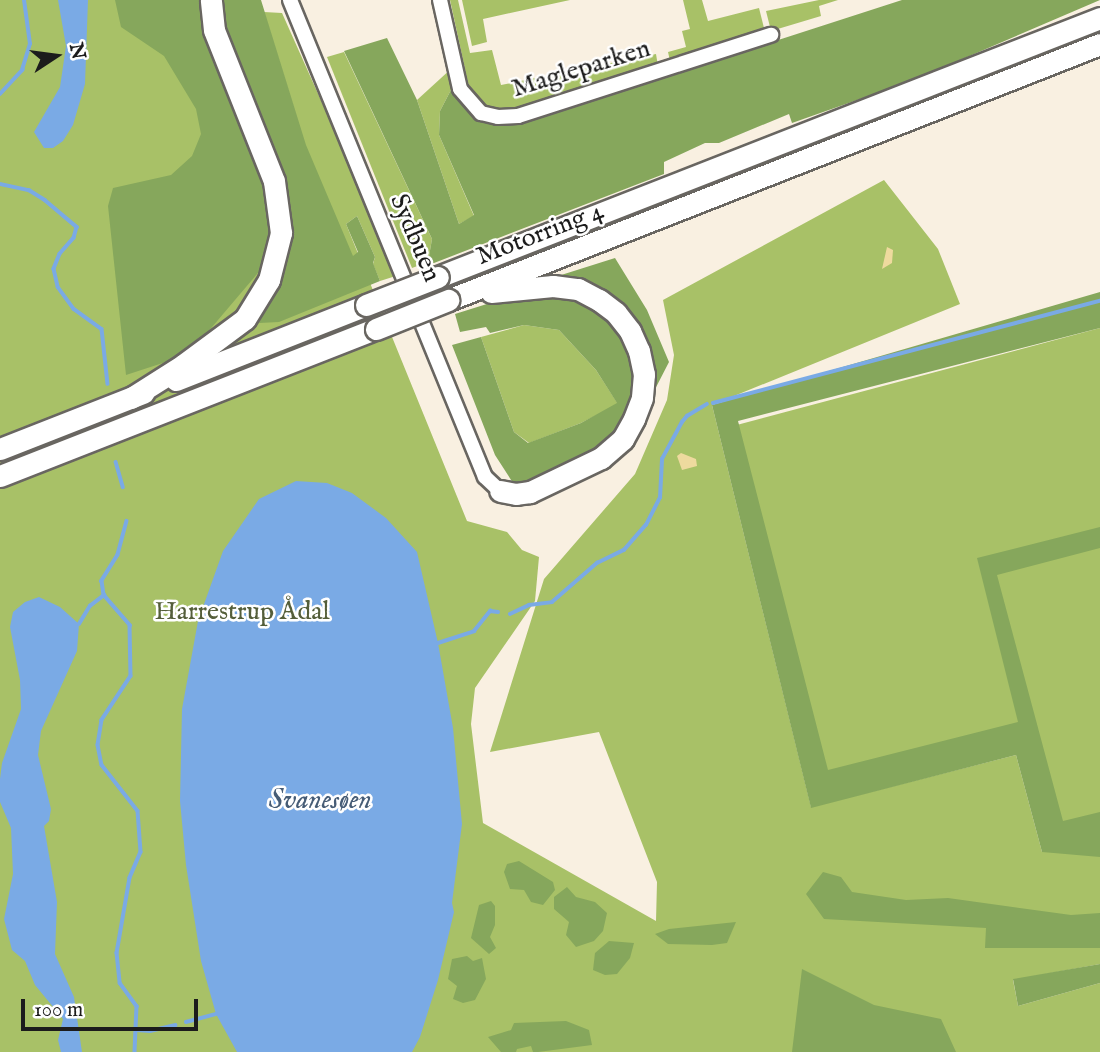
<!DOCTYPE html>
<meta charset="utf-8">
<style>
body{margin:0}
#map{position:relative;width:1100px;height:1052px;overflow:hidden;background:#f9f0e1;font-family:"IM FELL English",serif}
div>[style]{position:absolute}
[style*='--x']{left:calc(var(--x)*1px);top:calc(var(--y)*1px);width:calc(var(--w)*1px);rotate:calc(var(--a)*1deg)}
.green>*{inset:0;background:#a8c167}
.forest>*{inset:0;background:#86a75c}
.sand>*{inset:0;background:#eeda9e}
.water>*{inset:0;background:#7aaae5}
.stream>*{height:3.5px;margin:-1.75px;padding:0 1.75px;transform-origin:1.75px;border-radius:1.75px;background:#7aaae5}
.roads{filter:drop-shadow(2px 0 #696661) drop-shadow(-2px 0 #696661) drop-shadow(0 2px #696661) drop-shadow(0 -2px #696661)}
.minor>*{height:14px;margin:-7px;padding:0 7px;transform-origin:7px;border-radius:7px;background:#fff}
.highway>*{height:21px;margin:-10.5px;padding:0 10.5px;transform-origin:10.5px;border-radius:10.5px;background:#fff}
.bridges{filter:drop-shadow(2px 0 #696661) drop-shadow(-2px 0 #696661) drop-shadow(0 2px #696661) drop-shadow(0 -2px #696661)}
.highway-bridge>*{height:21px;margin:-10.5px;padding:0 10.5px;transform-origin:10.5px;border-radius:10.5px;background:#fff}
span{translate:-50% -50%;white-space:nowrap;text-align:center;line-height:1.15;-webkit-text-stroke:5px #fff;paint-order:stroke}
.street-label{font-size:26px;color:#1c1c1c}
.park-label{font-size:26px;color:#545e3a}
.water-label{font-size:28px;color:#465c76;font-style:italic}
.north{position:absolute;left:21px;top:21px;width:70px;height:70px;-webkit-text-stroke:5px #fff;paint-order:stroke;rotate:77deg;font-size:19px;font-weight:700;line-height:28px;text-align:center;color:#1c1c1c}
.north::after{content:'';display:block;margin:auto;width:24px;height:32px;background:#1c1c1c;clip-path:polygon(50% 0,100% 100%,50% 72%,0 100%)}
.scale{position:absolute;left:21px;top:999px;width:177px;height:32px;box-sizing:border-box;border:4px solid #1c1c1c;border-top:0;padding-left:9px;font-size:21px;line-height:24px;white-space:nowrap;color:#1c1c1c;-webkit-text-stroke:5px #fff;paint-order:stroke}
</style>
<div id="map">
<div class="green">
<div style="clip-path:polygon(0 0,246px 0,296px 115px,264px 12px,282px 13px,399px 275px,380px 281px,373px 264px,375px 257px,357px 216px,346px 224px,467px 521px,507px 532px,522px 550px,539px 557px,535px 601px,475px 688px,471px 724px,483px 823px,656px 921px,657px 882px,599px 732px,490px 752px,544px 579px,635px 474px,667px 400px,674px 355px,663px 300px,884px 180px,938px 249px,960px 304px,712px 405px,811px 807px,1016px 755px,1042px 852px,1100px 840px,1100px 933px,985px 948px,1100px 948px,1100px 964px,1013px 980px,1018px 1006px,1100px 983px,1100px 1052px,0 1052px)"></div>
<div style="clip-path:polygon(450px 0,458px 0,470px 53px,492px 50px,501px 85px,656px 54px,658px 66px,520px 111px,491px 111px,480px 104px,468px 83px)"></div>
<div style="clip-path:polygon(462px 0,570px 0,483px 19px,487px 42px,472px 46px)"></div>
<div style="clip-path:polygon(683px 0,702px 0,708px 21px,759px 8px,766px 36px,670px 61px,668px 52px,686px 47px,682px 31px,690px 29px)"></div>
<div style="clip-path:polygon(819px 0,838px 0,819px 6px,821px 16px,771px 31px,766px 11px)"></div>
<div style="clip-path:polygon(344px 52px,432px 239px,428px 262px,412px 268px,327px 57px)"></div>
<div style="clip-path:polygon(452px 68px,453px 86px,440px 111px,439px 135px,474px 216px,459px 224px,417px 100px)"></div>
<div style="clip-path:polygon(524px 325px,559px 330px,596px 370px,618px 404px,581px 423px,529px 443px,514px 432px,481px 337px)"></div>
<div style="clip-path:polygon(1100px 328px,1100px 816px,1052px 829px,1026px 750px,819px 797px,733px 426px)"></div>
</div>
<div class="forest">
<div style="clip-path:polygon(115px 0,202px 0,260px 159px,272px 210px,268px 261px,201px 340px,175px 359px,126px 375px,108px 206px,113px 188px,171px 175px,192px 156px,201px 134px,196px 109px,164px 56px,121px 27px)"></div>
<div style="clip-path:polygon(222px 0,261px 0,306px 145px,353px 256px,358px 252px,346px 224px,357px 216px,375px 257px,373px 263px,380px 281px,279px 322px,259px 323px,279px 279px,292px 230px,279px 170px,219px 19px)"></div>
<div style="clip-path:polygon(902px 0,1100px 0,911px 81px,792px 123px,789px 114px,719px 143px,705px 143px,664px 162px,664px 174px,434px 263px,428px 262px,432px 239px,344px 51px,387px 38px,417px 100px,459px 224px,474px 215px,439px 135px,440px 111px,453px 86px,464px 105px,480px 118px,516px 125px)"></div>
<div style="clip-path:polygon(615px 258px,647px 310px,669px 362px,651px 397px,644px 341px,558px 276px)"></div>
<div style="clip-path:polygon(1100px 292px,1100px 328px,738px 421px,828px 770px,1018px 722px,977px 558px,1100px 527px,1100px 548px,997px 575px,1063px 821px,1100px 812px,1100px 857px,1042px 852px,1016px 755px,811px 808px,712px 405px)"></div>
<div style="clip-path:polygon(580px 294px,619px 321px,636px 350px,637px 389px,619px 436px,535px 483px,513px 483px,495px 455px,452px 345px,481px 337px,514px 432px,528px 443px,581px 423px,617px 403px,596px 370px,559px 330px,524px 325px,490px 333px,486px 327px,460px 332px,455px 314px,512px 296px)"></div>
<div style="clip-path:polygon(519px 861px,553px 882px,555px 890px,543px 905px,531px 902px,524px 890px,510px 889px,504px 872px,507px 864px)"></div>
<div style="clip-path:polygon(823px 872px,841px 877px,852px 892px,906px 900px,948px 898px,1071px 915px,1100px 913px,1100px 948px,985px 948px,986px 928px,824px 919px,806px 894px)"></div>
<div style="clip-path:polygon(567px 887px,576px 897px,595px 902px,607px 913px,603px 931px,594px 941px,576px 947px,566px 935px,569px 922px,554px 909px,554px 897px)"></div>
<div style="clip-path:polygon(491px 901px,495px 906px,495px 925px,490px 937px,496px 948px,489px 954px,471px 938px,479px 905px)"></div>
<div style="clip-path:polygon(736px 922px,727px 943px,712px 945px,668px 944px,655px 934px,669px 929px)"></div>
<div style="clip-path:polygon(609px 941px,634px 943px,630px 958px,617px 974px,605px 975px,593px 970px,595px 953px)"></div>
<div style="clip-path:polygon(467px 956px,473px 961px,482px 958px,486px 979px,475px 1000px,463px 1003px,453px 999px,457px 986px,448px 979px,452px 959px)"></div>
<div style="clip-path:polygon(1100px 964px,1100px 983px,1018px 1006px,1013px 979px)"></div>
<div style="clip-path:polygon(802px 969px,874px 1005px,941px 1019px,956px 1052px,792px 1052px)"></div>
<div style="clip-path:polygon(566px 1021px,589px 1030px,592px 1045px,538px 1052px,533px 1052px,531px 1046px,517px 1049px,516px 1052px,501px 1052px,488px 1037px,511px 1030px,514px 1023px)"></div>
</div>
<div class="sand">
<div style="clip-path:polygon(887px 247px,893px 250px,892px 263px,882px 269px)"></div>
<div style="clip-path:polygon(681px 453px,696px 459px,697px 466px,682px 470px,677px 456px)"></div>
</div>
<div class="water">
<div style="clip-path:polygon(58px 0,88px 0,85px 84px,73px 125px,63px 141px,53px 148px,44px 148px,34px 132px,60px 87px,66px 46px)"></div>
<div style="clip-path:polygon(296px 481px,327px 483px,352px 493px,386px 518px,417px 552px,438px 643px,453px 728px,462px 824px,452px 903px,454px 912px,438px 980px,420px 1037px,412px 1052px,237px 1052px,216px 1014px,201px 961px,186px 865px,180px 801px,182px 709px,198px 621px,223px 551px,259px 499px)"></div>
<div style="clip-path:polygon(39px 597px,60px 607px,79px 624px,77px 651px,41px 731px,38px 755px,51px 809px,49px 821px,44px 826px,57px 902px,55px 954px,74px 997px,82px 1052px,61px 1052px,58px 1040px,63px 1019px,35px 985px,25px 961px,12px 950px,4px 919px,13px 874px,11px 828px,0 802px,0 779px,2px 763px,21px 709px,20px 680px,10px 627px,13px 612px,25px 602px)"></div>
</div>
<div class="stream">
<div style="--x:0;--y:94;--w:33;--a:-47"></div>
<div style="--x:22;--y:70;--w:27;--a:-73"></div>
<div style="--x:30;--y:44;--w:44;--a:-97.8"></div>
<div style="--x:0;--y:184;--w:30;--a:12"></div>
<div style="--x:29;--y:190;--w:19;--a:32"></div>
<div style="--x:45;--y:200;--w:42;--a:40.2"></div>
<div style="--x:77;--y:227;--w:11;--a:105"></div>
<div style="--x:74;--y:238;--w:21;--a:131"></div>
<div style="--x:60;--y:254;--w:16;--a:112"></div>
<div style="--x:54;--y:269;--w:18;--a:77"></div>
<div style="--x:58;--y:287;--w:27;--a:54"></div>
<div style="--x:74;--y:309;--w:34;--a:36"></div>
<div style="--x:102;--y:329;--w:55;--a:83.8"></div>
<div style="--x:713;--y:403;--w:400;--a:-14.8"></div>
<div style="--x:116;--y:462;--w:26;--a:74"></div>
<div style="--x:127;--y:521;--w:35;--a:105"></div>
<div style="--x:118;--y:555;--w:31;--a:122"></div>
<div style="--x:102;--y:581;--w:14;--a:82"></div>
<div style="--x:104;--y:595;--w:40;--a:49"></div>
<div style="--x:130;--y:625;--w:51;--a:88.9"></div>
<div style="--x:131;--y:676;--w:53;--a:123.4"></div>
<div style="--x:102;--y:720;--w:25;--a:99"></div>
<div style="--x:98;--y:745;--w:20;--a:79"></div>
<div style="--x:102;--y:765;--w:58;--a:52"></div>
<div style="--x:138;--y:811;--w:41;--a:85.8"></div>
<div style="--x:141;--y:852;--w:28;--a:113"></div>
<div style="--x:130;--y:878;--w:76;--a:99.8"></div>
<div style="--x:117;--y:953;--w:30;--a:84"></div>
<div style="--x:120;--y:983;--w:29;--a:54"></div>
<div style="--x:137;--y:1006;--w:46;--a:92.5"></div>
<div style="--x:510;--y:614;--w:21;--a:-25"></div>
<div style="--x:529;--y:605;--w:23;--a:-7"></div>
<div style="--x:552;--y:602;--w:60;--a:-40.9"></div>
<div style="--x:597;--y:563;--w:30;--a:-26"></div>
<div style="--x:624;--y:550;--w:33;--a:-49"></div>
<div style="--x:646;--y:525;--w:30;--a:-63"></div>
<div style="--x:660;--y:498;--w:39;--a:-87"></div>
<div style="--x:662;--y:459;--w:42;--a:-61.6"></div>
<div style="--x:682;--y:422;--w:8;--a:-50"></div>
<div style="--x:687;--y:416;--w:23;--a:-31"></div>
<div style="--x:79;--y:624;--w:21;--a:-59"></div>
<div style="--x:90;--y:606;--w:18;--a:-38"></div>
<div style="--x:438;--y:643;--w:38;--a:-18"></div>
<div style="--x:474;--y:631;--w:26;--a:-51"></div>
<div style="--x:490;--y:611;--w:8;--a:7"></div>
<div style="--x:186;--y:1022;--w:31;--a:-15"></div>
<div style="--x:137;--y:1030;--w:13;--a:4"></div>
<div style="--x:150;--y:1031;--w:26;--a:-13"></div>
</div>
<div class="roads">
<div class="minor">
<div style="--x:290;--y:0;--w:515;--a:67.77"></div>
<div style="--x:485;--y:477;--w:21;--a:43"></div>
<div style="--x:440;--y:0;--w:91;--a:77.3"></div>
<div style="--x:460;--y:89;--w:32;--a:49"></div>
<div style="--x:481;--y:113;--w:17;--a:13"></div>
<div style="--x:498;--y:117;--w:20;--a:-3"></div>
<div style="--x:518;--y:116;--w:266;--a:-17.8"></div>
</div>
<div class="highway">
<div style="--x:438;--y:277;--w:711;--a:-21.37"></div>
<div style="--x:491;--y:292;--w:62;--a:-5.5"></div>
<div style="--x:553;--y:286;--w:25;--a:7"></div>
<div style="--x:578;--y:289;--w:24;--a:28"></div>
<div style="--x:599;--y:300;--w:21;--a:37"></div>
<div style="--x:616;--y:313;--w:23;--a:52"></div>
<div style="--x:630;--y:331;--w:22;--a:66"></div>
<div style="--x:639;--y:351;--w:24;--a:78"></div>
<div style="--x:644;--y:374;--w:24;--a:95"></div>
<div style="--x:642;--y:398;--w:22;--a:111"></div>
<div style="--x:634;--y:419;--w:23;--a:119"></div>
<div style="--x:623;--y:439;--w:29;--a:139"></div>
<div style="--x:601;--y:458;--w:79;--a:154.4"></div>
<div style="--x:530;--y:492;--w:14;--a:172"></div>
<div style="--x:516;--y:494;--w:16;--a:-169"></div>
<div style="--x:448;--y:300;--w:700;--a:-21.44"></div>
<div style="--x:176;--y:380;--w:204;--a:-21.5"></div>
<div style="--x:131;--y:398;--w:62;--a:-32.4"></div>
<div style="--x:183;--y:365;--w:77;--a:-36.6"></div>
<div style="--x:245;--y:319;--w:46;--a:-58.4"></div>
<div style="--x:269;--y:280;--w:49;--a:-75.7"></div>
<div style="--x:281;--y:233;--w:52;--a:-97.7"></div>
<div style="--x:274;--y:181;--w:162;--a:-111.7"></div>
<div style="--x:214;--y:30;--w:30;--a:-96"></div>
<div style="--x:0;--y:449;--w:154;--a:-21.4"></div>
<div style="--x:0;--y:476;--w:404;--a:-21.4"></div>
</div>
</div>
<div class="bridges">
<div class="highway-bridge">
<div style="--x:366;--y:305;--w:77;--a:-21.3"></div>
<div style="--x:376;--y:329;--w:78;--a:-21.9"></div>
</div>
</div>
<div class="street-label">
<span style="left:581px;top:69px;rotate:-17deg">Magleparken</span>
<span style="left:540px;top:234px;rotate:-21deg">Motorring 4</span>
<span style="left:415px;top:238px;rotate:67deg">Sydbuen</span>
</div>
<div class="park-label">
<span style="left:242px;top:612px">Harrestrup Ådal</span>
</div>
<div class="water-label">
<span style="left:320px;top:801px">Svanesøen</span>
</div>
<div class="north">N</div>
<div class="scale">100 m</div>
</div>
